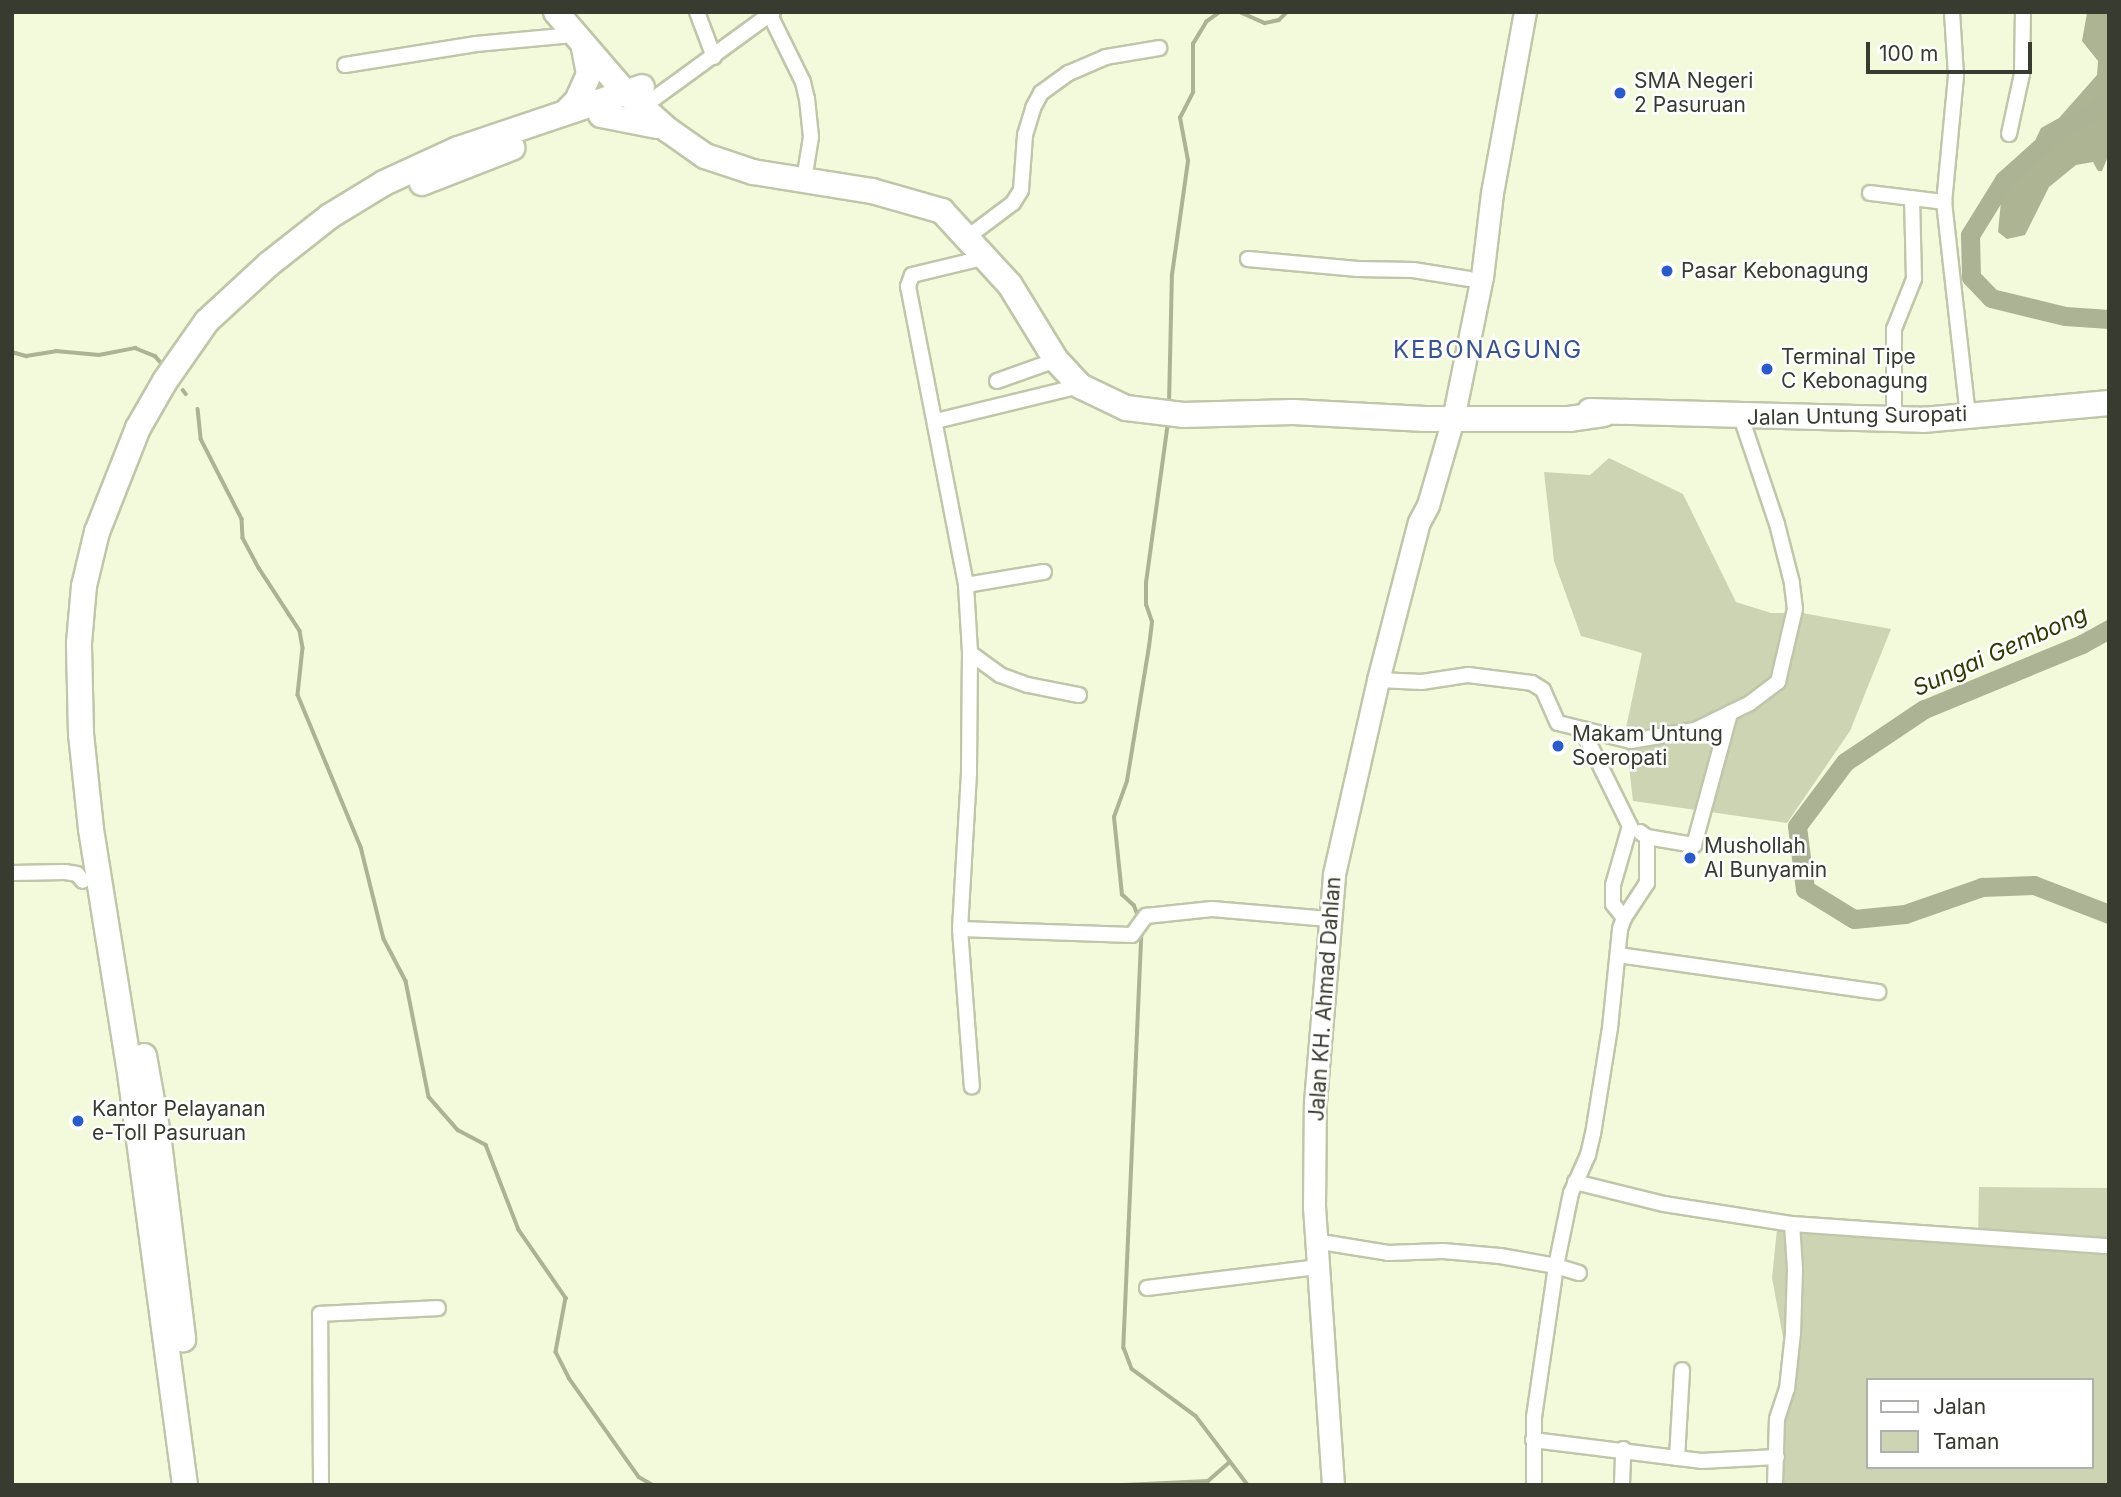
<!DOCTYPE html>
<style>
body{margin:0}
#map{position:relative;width:2121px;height:1497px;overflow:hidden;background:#f2fadb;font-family:Inter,sans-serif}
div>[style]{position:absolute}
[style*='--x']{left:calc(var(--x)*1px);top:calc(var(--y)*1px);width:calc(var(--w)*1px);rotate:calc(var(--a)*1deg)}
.green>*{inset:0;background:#ccd4b4}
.forest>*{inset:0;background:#acb494}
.stream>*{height:3.5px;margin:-1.75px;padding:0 1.75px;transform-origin:1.75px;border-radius:1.75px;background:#abb394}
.river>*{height:19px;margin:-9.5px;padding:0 9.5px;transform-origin:9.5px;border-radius:9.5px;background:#abb394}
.roads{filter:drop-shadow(2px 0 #bfc6a9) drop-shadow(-2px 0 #bfc6a9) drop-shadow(0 2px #bfc6a9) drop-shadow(0 -2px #bfc6a9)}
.street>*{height:14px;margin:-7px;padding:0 7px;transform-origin:7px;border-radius:7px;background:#fff}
.primary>*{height:21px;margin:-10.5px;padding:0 10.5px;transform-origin:10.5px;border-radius:10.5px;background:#fff}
.highway>*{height:24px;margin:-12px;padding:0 12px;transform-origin:12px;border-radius:12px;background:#fff}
.dots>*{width:19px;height:19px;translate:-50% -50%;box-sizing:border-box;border:4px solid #fff;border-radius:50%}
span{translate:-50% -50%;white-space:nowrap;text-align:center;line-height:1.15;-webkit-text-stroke:5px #fff;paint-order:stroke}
.poi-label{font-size:21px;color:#383b2f}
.left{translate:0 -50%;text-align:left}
.street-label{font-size:21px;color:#383b2f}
.water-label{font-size:23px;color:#313a03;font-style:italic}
.quarter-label{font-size:24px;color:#38548d;letter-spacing:2px}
.frame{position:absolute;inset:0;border:14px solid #383b2f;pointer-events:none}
.legend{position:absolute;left:1866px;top:1378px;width:228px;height:91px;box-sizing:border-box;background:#fff;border:2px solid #afb1ac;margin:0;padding:9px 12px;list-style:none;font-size:21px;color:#383b2f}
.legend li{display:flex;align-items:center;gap:14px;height:35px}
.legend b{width:35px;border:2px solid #afb1ac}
.scale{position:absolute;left:1866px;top:42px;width:166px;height:32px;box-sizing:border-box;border:4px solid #383b2f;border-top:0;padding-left:9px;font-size:21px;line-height:24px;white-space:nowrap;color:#383b2f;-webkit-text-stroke:5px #fff;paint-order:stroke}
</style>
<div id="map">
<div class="green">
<div style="clip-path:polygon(1609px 458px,1683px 494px,1736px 602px,1771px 613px,1802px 613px,1891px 629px,1850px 731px,1787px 823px,1633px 801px,1625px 732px,1642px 653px,1581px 636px,1554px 561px,1544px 472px,1590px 475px)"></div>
<div style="clip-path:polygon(evenodd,1979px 1187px,2109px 1188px,2109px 1485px,1774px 1485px,1789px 1369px,1772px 1278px,1777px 1229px,1978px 1235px,1979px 1187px,1867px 1380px,2091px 1380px,2091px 1467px,1867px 1467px,1867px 1380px)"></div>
</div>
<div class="forest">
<div style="clip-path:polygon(2109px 12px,2109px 154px,2102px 171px,2098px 171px,2093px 162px,2076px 165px,2049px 187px,2025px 235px,2007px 239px,1998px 232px,2003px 181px,1993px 189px,2009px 165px,2033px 145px,2041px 128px,2059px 118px,2097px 75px,2098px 61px,2082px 41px,2087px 13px)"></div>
</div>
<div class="stream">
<div style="--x:1240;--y:12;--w:27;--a:24"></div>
<div style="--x:1265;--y:23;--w:14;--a:-12"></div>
<div style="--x:1279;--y:20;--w:11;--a:-45"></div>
<div style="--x:12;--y:352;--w:15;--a:16"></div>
<div style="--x:26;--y:356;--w:30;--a:-9"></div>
<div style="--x:56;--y:351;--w:43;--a:5.3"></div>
<div style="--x:99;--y:355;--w:37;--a:-11"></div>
<div style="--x:135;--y:348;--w:22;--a:22"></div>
<div style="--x:155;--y:356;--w:13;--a:48"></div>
<div style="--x:183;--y:390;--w:5;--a:53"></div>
<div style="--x:1169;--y:404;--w:129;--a:-88.7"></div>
<div style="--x:1172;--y:275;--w:115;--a:-82"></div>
<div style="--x:1188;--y:161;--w:44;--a:-100.5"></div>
<div style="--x:1180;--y:118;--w:29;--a:-63"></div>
<div style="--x:1193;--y:92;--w:48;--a:-90"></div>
<div style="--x:1193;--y:44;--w:26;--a:-59"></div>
<div style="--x:1206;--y:22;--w:17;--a:-36"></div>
<div style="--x:198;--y:409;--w:30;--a:84"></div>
<div style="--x:201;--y:439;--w:90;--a:62.9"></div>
<div style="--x:242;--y:519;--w:19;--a:87"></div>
<div style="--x:243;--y:538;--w:34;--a:62"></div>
<div style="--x:259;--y:568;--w:75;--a:56.9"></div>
<div style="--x:300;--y:631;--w:17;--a:80"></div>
<div style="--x:303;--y:648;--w:47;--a:96.1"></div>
<div style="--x:298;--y:695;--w:165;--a:67.5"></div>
<div style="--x:361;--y:847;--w:95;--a:76"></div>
<div style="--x:384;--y:939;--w:47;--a:62.4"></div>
<div style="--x:406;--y:981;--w:118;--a:78.8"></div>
<div style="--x:429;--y:1097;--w:44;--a:48.7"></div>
<div style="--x:458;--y:1130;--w:32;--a:28"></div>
<div style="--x:486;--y:1145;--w:91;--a:68.8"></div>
<div style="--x:519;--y:1230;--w:83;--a:55.3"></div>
<div style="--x:566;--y:1298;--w:55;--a:100.5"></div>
<div style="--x:556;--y:1352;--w:29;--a:63"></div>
<div style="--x:569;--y:1378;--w:121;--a:54.7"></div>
<div style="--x:639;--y:1477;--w:16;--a:30"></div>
<div style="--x:1139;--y:919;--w:14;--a:-111"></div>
<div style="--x:1134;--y:906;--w:16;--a:-137"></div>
<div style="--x:1122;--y:895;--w:78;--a:-95.9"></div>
<div style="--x:1114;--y:817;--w:38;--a:-70"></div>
<div style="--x:1127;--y:781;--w:136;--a:-80.7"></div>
<div style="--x:1149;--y:647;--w:25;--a:-83"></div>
<div style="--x:1152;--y:622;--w:18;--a:-109"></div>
<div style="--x:1146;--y:605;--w:22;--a:-90"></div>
<div style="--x:1146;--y:583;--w:162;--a:-82.2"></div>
<div style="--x:1142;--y:930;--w:418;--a:92.5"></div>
<div style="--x:1124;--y:1348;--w:22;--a:69"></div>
<div style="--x:1132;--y:1369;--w:79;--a:36.3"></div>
<div style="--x:1196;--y:1416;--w:86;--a:53"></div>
<div style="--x:1123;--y:1485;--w:85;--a:-2.7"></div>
<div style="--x:1208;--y:1481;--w:29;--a:-41"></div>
</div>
<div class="river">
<div style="--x:2109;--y:103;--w:53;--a:152"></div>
<div style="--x:2062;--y:128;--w:78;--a:138.1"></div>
<div style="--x:2004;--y:180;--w:65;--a:121.7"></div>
<div style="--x:1970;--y:235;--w:42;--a:88.6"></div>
<div style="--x:1971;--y:277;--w:29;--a:46"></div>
<div style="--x:1991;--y:298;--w:76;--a:13.7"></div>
<div style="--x:2065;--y:316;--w:44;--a:3.9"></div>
<div style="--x:2109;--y:629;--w:31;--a:151"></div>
<div style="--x:2082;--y:644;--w:171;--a:157.6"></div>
<div style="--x:1924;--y:709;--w:95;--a:146.1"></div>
<div style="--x:1845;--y:762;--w:80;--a:126.9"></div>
<div style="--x:1797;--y:826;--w:64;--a:82.8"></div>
<div style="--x:1805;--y:889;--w:57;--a:31.5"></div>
<div style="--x:1854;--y:919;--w:51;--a:-5.6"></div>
<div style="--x:1905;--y:914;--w:82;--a:-19.3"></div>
<div style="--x:1982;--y:887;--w:52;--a:-2.2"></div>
<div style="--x:2034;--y:885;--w:80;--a:21.1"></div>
</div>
<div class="roads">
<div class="street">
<div style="--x:697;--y:12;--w:48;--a:69.3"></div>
<div style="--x:1952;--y:12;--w:64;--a:86.4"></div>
<div style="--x:1956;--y:76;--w:127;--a:95.4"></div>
<div style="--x:1944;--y:202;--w:214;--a:83.6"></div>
<div style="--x:771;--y:17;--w:72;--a:63.8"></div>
<div style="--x:803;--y:82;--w:17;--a:77"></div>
<div style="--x:807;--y:99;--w:38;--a:84"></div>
<div style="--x:811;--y:137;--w:44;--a:99.2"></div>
<div style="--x:345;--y:65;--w:133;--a:-9.1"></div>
<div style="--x:476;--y:44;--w:97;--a:-5.3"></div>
<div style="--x:655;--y:98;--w:146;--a:-36.1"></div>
<div style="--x:2009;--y:134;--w:61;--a:-77.8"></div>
<div style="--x:2022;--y:74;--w:62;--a:-89.1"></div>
<div style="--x:1870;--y:193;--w:75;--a:6.9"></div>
<div style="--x:969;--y:236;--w:55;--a:-36.9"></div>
<div style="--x:1013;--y:203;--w:15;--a:-58"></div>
<div style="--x:1021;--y:190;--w:55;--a:-85.8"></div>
<div style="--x:1025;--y:135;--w:28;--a:-73"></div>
<div style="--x:1033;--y:108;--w:17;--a:-62"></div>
<div style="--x:1041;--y:93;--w:34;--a:-36"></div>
<div style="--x:1069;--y:73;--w:40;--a:-23.4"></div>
<div style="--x:1106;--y:57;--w:54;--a:-9.6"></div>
<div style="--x:987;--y:257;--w:77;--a:166.5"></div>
<div style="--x:912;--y:275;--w:12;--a:110"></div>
<div style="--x:908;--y:286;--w:305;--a:79"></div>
<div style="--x:966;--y:585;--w:79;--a:-9.5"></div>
<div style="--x:1248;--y:259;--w:110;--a:5.2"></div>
<div style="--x:1358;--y:269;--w:55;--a:1"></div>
<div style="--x:1413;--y:270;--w:57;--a:9.1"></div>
<div style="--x:997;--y:381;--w:63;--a:-19.6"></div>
<div style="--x:1894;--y:419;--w:90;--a:-90"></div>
<div style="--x:1894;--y:329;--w:54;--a:-68.2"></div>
<div style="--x:1914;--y:279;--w:81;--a:-91.4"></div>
<div style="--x:936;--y:421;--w:148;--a:-13.7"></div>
<div style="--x:966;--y:585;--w:68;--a:86.6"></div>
<div style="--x:970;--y:653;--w:37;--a:36"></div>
<div style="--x:1000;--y:675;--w:30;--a:20"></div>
<div style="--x:1028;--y:685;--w:52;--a:11.1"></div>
<div style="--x:970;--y:653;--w:120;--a:90.5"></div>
<div style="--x:969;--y:773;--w:156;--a:93.3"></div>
<div style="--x:960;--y:929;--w:158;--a:85.7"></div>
<div style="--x:1378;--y:680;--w:44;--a:2.6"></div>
<div style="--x:1422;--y:682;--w:47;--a:-8.7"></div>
<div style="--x:1468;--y:675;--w:64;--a:7.1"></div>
<div style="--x:1532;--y:683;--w:13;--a:32"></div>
<div style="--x:1543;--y:690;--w:36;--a:66"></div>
<div style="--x:1558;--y:723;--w:75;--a:13.9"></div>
<div style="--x:1631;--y:741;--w:65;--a:-9.8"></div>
<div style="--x:1695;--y:730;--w:61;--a:-26.1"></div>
<div style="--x:1750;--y:703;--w:35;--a:-37"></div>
<div style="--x:1778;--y:682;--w:75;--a:-76.9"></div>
<div style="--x:1795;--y:609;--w:26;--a:-97"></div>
<div style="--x:1792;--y:583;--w:61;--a:-104.3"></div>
<div style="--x:1777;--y:524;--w:113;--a:-108.6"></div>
<div style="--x:1582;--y:729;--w:108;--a:63.7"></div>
<div style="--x:1630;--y:826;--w:61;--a:106.1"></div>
<div style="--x:1613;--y:885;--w:19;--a:90"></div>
<div style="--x:1613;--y:904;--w:18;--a:52"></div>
<div style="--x:1640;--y:832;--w:9;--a:36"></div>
<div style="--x:1647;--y:837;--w:48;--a:9.7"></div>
<div style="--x:1694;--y:845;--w:137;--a:-74.7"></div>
<div style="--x:12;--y:873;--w:53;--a:-1.1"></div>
<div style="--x:65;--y:872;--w:12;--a:9"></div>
<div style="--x:77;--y:874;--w:9;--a:49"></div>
<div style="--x:960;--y:929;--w:172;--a:2"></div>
<div style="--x:1132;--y:935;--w:24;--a:-54"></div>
<div style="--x:1146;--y:916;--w:66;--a:-6.1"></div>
<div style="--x:1212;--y:909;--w:117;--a:4.9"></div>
<div style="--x:1618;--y:955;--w:263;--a:8.1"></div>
<div style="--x:1575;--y:1182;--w:92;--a:13.9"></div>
<div style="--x:1664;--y:1204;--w:130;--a:8.9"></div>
<div style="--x:1792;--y:1224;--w:318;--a:4"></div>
<div style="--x:1315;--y:1241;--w:74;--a:9.3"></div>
<div style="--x:1388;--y:1253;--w:55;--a:-2.1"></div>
<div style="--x:1443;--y:1251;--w:57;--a:5"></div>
<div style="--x:1500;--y:1256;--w:57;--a:10.1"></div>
<div style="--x:1556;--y:1266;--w:24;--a:17"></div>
<div style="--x:1147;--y:1288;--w:171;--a:-7"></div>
<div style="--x:1533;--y:1440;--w:169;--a:7.1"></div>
<div style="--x:1701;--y:1461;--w:76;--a:-3"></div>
<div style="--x:1677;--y:1458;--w:88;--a:-86.7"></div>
<div style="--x:321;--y:1485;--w:171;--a:-90.3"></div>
<div style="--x:320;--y:1314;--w:118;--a:-2.9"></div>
<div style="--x:1534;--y:1485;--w:68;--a:-90"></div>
<div style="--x:1534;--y:1417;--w:153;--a:-81.7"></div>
<div style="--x:1556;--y:1266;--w:75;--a:-78.4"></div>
<div style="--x:1571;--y:1193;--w:42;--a:-65.9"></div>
<div style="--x:1588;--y:1155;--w:22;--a:-77"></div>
<div style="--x:1593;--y:1134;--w:107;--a:-80.9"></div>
<div style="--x:1610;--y:1028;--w:100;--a:-84.2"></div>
<div style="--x:1620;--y:929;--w:12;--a:-70"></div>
<div style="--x:1624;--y:918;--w:42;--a:-56.7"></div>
<div style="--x:1647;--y:883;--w:46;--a:-90"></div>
<div style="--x:1622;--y:1485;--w:36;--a:-88"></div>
<div style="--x:1775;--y:1485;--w:66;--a:-88.3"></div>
<div style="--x:1777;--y:1419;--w:32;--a:-72"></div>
<div style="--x:1787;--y:1389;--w:56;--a:-83.9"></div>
<div style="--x:1793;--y:1333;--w:64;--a:-88.2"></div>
<div style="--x:1795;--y:1269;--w:45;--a:-93.8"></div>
</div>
<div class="primary">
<div style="--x:1333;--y:1485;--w:278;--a:-93.9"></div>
<div style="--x:1314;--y:1208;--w:106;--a:-89.5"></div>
<div style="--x:1315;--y:1102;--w:229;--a:-85.2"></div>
<div style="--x:1334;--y:874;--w:199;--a:-77.2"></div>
<div style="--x:1378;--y:680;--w:163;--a:-75.5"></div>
<div style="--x:1419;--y:522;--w:19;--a:-62"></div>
<div style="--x:1428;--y:505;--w:90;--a:-73.8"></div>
<div style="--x:1453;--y:419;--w:145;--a:-78.5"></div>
<div style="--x:1482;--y:277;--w:85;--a:-83.2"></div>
<div style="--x:1492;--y:193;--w:184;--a:-79.7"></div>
</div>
<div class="highway">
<div style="--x:556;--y:12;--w:104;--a:49.3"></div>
<div style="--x:624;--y:91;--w:59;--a:41.6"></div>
<div style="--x:668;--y:130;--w:45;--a:35.1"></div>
<div style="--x:705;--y:156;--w:51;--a:18.4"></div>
<div style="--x:753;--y:172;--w:121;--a:9.1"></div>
<div style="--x:872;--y:191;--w:73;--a:15.9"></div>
<div style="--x:942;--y:211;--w:100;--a:47.4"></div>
<div style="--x:1010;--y:285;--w:88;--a:58.5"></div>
<div style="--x:1056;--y:360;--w:35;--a:47"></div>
<div style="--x:1080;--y:386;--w:51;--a:25.6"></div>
<div style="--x:1126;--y:408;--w:57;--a:7"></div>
<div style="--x:1183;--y:415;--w:110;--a:-1.6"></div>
<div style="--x:1293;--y:412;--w:132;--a:3"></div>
<div style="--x:1425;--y:419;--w:144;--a:0"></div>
<div style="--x:1569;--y:419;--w:35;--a:-8"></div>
<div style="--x:567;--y:111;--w:14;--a:-45"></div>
<div style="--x:577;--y:101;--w:30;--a:-66"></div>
<div style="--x:589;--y:74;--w:26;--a:-101"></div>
<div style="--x:601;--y:115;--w:57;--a:11.1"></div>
<div style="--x:422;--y:183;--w:97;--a:-21.3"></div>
<div style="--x:1590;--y:411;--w:333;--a:1.5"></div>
<div style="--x:1923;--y:420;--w:187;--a:-5.2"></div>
<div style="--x:144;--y:1056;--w:79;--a:79.8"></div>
<div style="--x:158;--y:1134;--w:207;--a:83"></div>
<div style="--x:185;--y:1485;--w:410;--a:-97.6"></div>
<div style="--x:131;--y:1079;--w:253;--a:-99.1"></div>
<div style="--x:91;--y:829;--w:96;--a:-96"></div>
<div style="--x:81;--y:734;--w:91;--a:-91.3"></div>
<div style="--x:79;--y:643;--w:57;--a:-85"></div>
<div style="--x:84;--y:586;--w:56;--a:-76.5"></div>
<div style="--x:97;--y:532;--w:112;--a:-68.5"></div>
<div style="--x:138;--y:428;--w:54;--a:-60.1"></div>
<div style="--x:165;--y:381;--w:73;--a:-55"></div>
<div style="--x:207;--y:321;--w:84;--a:-42.6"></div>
<div style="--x:269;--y:264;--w:78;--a:-38.2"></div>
<div style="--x:330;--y:216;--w:63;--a:-31.4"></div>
<div style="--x:384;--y:183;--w:81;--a:-24.7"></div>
<div style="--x:458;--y:149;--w:194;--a:-18.6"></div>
</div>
</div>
<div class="dots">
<div style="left:1620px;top:93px;background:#2a5bc9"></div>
<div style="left:1667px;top:271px;background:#2a5bc9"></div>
<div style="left:1767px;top:369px;background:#2a5bc9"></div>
<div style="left:1558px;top:746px;background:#2a5bc9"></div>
<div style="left:1690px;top:858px;background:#2a5bc9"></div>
<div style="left:78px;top:1121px;background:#2a5bc9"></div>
</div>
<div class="poi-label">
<span class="left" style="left:1634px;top:93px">SMA Negeri<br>2 Pasuruan</span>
<span class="left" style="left:1681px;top:271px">Pasar Kebonagung</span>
<span class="left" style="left:1781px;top:369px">Terminal Tipe<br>C Kebonagung</span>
<span class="left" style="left:1572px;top:746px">Makam Untung<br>Soeropati</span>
<span class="left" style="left:1704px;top:858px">Mushollah<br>Al Bunyamin</span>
<span class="left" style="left:92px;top:1121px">Kantor Pelayanan<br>e-Toll Pasuruan</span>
</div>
<div class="street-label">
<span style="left:1857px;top:416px;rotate:-1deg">Jalan Untung Suropati</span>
<span style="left:1325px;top:999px;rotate:-86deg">Jalan KH. Ahmad Dahlan</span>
</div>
<div class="water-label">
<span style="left:2000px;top:651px;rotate:-24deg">Sungai Gembong</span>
</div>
<div class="quarter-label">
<span style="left:1488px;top:350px">KEBONAGUNG</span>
</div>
<div class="frame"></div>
<ul class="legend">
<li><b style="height:9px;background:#fff"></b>Jalan</li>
<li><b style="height:19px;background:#ccd4b4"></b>Taman</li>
</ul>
<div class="scale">100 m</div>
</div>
